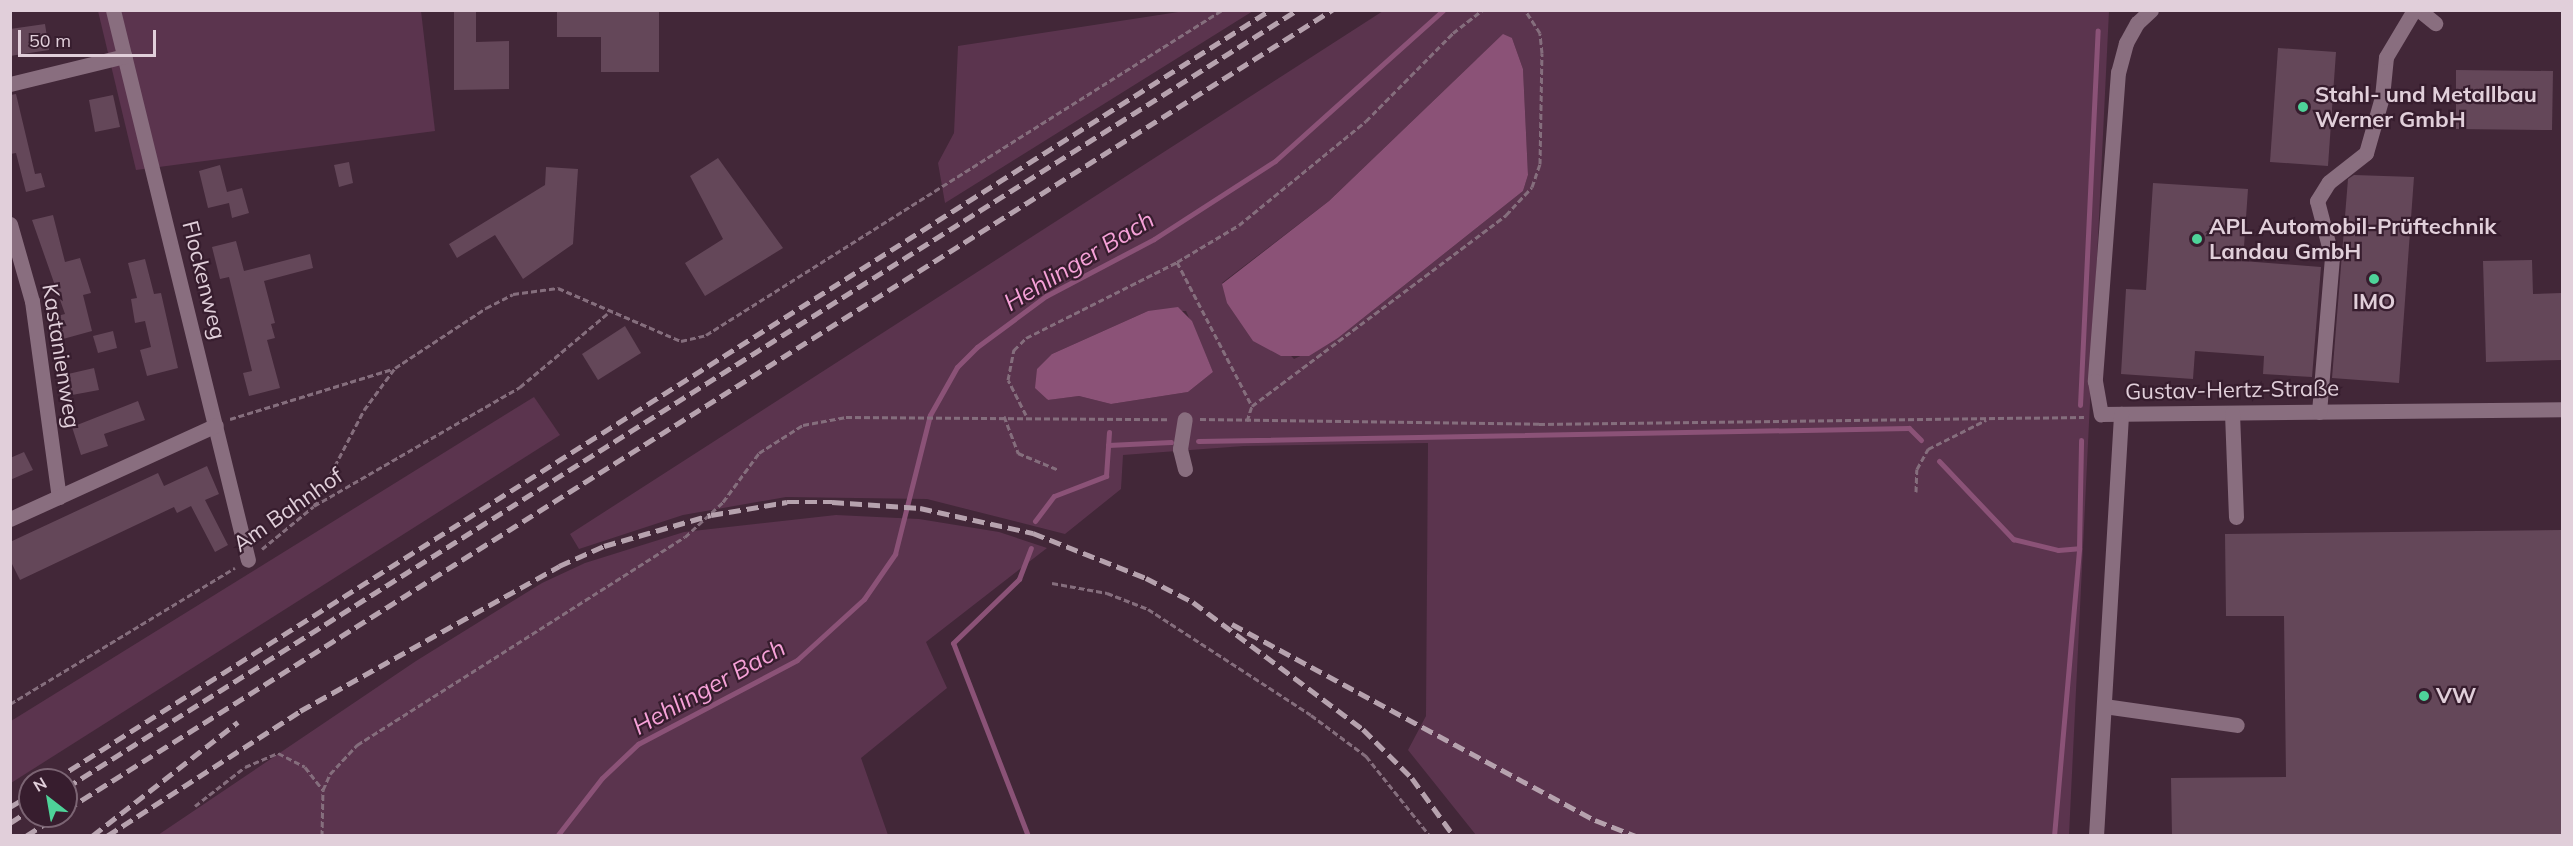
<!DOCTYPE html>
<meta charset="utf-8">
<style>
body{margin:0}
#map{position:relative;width:2573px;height:846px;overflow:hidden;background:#422738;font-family:Mulish,sans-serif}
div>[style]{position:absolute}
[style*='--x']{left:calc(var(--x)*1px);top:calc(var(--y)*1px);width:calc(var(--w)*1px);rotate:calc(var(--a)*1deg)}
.green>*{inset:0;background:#5b344e}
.water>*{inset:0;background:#8b5277}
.stream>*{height:5px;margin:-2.5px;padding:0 2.5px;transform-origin:2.5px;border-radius:2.5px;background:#8b5277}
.building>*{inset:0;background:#644759}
.path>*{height:3px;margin-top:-1.5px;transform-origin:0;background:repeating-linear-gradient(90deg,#856e7d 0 6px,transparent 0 9px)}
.minor>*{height:15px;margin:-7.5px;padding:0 7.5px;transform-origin:7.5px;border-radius:7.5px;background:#896e7f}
.rail>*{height:4.5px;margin-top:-2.25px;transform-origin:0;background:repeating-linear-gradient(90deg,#b6a2ae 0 12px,transparent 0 18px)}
.dots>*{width:16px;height:16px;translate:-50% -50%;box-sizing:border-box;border:3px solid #371d2e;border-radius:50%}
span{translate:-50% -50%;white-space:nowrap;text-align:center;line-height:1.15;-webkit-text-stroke:4.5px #371d2e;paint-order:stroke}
.poi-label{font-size:22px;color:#e1cfda;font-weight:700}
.left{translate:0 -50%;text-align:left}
.street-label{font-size:22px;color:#e1cfda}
.water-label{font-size:24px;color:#f6a1d8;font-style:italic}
.frame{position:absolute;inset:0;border:12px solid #e1cfda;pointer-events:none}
.north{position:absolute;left:18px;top:768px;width:60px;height:60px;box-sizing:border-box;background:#371d2e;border:2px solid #7b6473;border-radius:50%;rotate:329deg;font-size:16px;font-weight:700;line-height:24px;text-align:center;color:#e1cfda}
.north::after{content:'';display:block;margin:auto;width:21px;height:27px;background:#4ed399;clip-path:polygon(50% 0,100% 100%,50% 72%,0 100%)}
.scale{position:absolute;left:18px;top:30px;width:138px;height:27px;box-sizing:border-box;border:3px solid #e1cfda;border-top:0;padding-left:8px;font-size:18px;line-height:21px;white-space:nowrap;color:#e1cfda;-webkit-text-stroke:4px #371d2e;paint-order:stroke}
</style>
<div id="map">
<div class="green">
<div style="clip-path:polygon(98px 11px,421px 11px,435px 131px,136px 170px)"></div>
<div style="clip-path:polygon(1185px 11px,1253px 11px,945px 203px,938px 163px,954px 133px,958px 46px)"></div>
<div style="clip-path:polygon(evenodd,1383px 11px,2109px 11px,2069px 835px,1476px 835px,1408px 750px,1426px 716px,1428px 443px,1244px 446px,1123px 455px,1121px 489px,1065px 534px,927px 499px,786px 497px,683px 515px,579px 549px,570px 534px,1383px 11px,1512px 38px,1523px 69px,1528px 175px,1523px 191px,1338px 338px,1294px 359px,1222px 283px,1329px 201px,1476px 60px,1512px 38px,1383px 11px,1148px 311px,1186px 311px,1213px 372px,1188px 392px,1111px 404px,1079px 396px,1047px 400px,1052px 354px,1148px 311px)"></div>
<div style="clip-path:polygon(534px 397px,560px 435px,11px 783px,11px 721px)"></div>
<div style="clip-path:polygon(836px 515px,919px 519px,999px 532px,1047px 548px,926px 642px,947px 688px,861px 758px,888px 835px,158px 835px,416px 661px,542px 583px,585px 563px,684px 532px)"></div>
</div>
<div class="water">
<div style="clip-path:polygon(1503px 34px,1512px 38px,1523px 69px,1528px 175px,1523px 191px,1338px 338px,1309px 356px,1281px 356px,1253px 341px,1227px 303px,1222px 284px,1329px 201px)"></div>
<div style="clip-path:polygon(1178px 307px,1192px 321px,1213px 372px,1188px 392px,1111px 404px,1079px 396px,1048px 400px,1035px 388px,1037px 369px,1052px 354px,1148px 311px)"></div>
</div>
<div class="stream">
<div style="--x:2080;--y:405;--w:375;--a:-87.3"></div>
<div style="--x:1198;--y:441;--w:711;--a:-1.05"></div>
<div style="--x:1909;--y:428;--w:17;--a:45"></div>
<div style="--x:1108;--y:445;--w:63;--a:-2.7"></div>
<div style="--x:1939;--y:461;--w:108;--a:46.5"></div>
<div style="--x:2013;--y:539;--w:46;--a:13.7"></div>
<div style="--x:2058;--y:550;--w:21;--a:-5"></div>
<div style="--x:1035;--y:521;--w:31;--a:-53"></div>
<div style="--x:1054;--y:496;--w:56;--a:-21"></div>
<div style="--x:1106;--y:476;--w:44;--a:-86.1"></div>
<div style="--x:557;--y:836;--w:73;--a:-52.2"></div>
<div style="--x:602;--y:778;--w:50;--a:-43.4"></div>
<div style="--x:638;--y:744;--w:180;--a:-27.8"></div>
<div style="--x:797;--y:660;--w:91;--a:-42.3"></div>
<div style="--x:864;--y:599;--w:55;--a:-55.4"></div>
<div style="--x:895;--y:554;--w:143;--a:-75.9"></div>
<div style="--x:930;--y:415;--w:55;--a:-60.6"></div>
<div style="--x:957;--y:367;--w:28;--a:-45"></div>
<div style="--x:977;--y:347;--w:86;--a:-36.5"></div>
<div style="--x:1046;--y:296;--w:122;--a:-27.8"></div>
<div style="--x:1154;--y:239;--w:144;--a:-32.8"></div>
<div style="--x:1275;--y:161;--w:226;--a:-41.9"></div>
<div style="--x:1028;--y:836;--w:207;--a:-111.2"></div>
<div style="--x:953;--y:643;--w:92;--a:-44.1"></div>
<div style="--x:1019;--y:579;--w:33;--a:-69"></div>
<div style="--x:2054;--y:836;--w:289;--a:-85"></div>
<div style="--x:2079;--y:548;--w:108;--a:-88.9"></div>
</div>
<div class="building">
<div style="clip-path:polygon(454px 10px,476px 10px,476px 42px,509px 41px,509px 89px,454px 90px)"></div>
<div style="clip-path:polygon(557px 10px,659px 10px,659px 72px,601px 72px,601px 37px,557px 37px)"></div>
<div style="clip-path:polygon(45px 24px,49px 50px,10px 56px,10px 29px)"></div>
<div style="clip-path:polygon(2278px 48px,2336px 52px,2328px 166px,2270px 162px)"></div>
<div style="clip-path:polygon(2456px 70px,2553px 71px,2552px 130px,2456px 129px)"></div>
<div style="clip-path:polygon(16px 94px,35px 174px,41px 173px,45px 187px,26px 192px,16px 153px,10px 154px,10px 95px)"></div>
<div style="clip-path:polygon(113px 95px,120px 127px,95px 132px,89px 100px)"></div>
<div style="clip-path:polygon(718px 158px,783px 248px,705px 296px,685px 263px,723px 239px,690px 176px)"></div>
<div style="clip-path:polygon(349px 162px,353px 183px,339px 187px,334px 165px)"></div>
<div style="clip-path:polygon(220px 165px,227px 192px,242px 188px,249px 213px,232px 218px,229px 203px,208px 208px,199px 171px)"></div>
<div style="clip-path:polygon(546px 167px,578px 169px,573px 244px,523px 279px,495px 235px,457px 258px,449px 244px,545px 185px)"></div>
<div style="clip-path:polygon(2354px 175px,2414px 177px,2399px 383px,2332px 378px,2348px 179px)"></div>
<div style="clip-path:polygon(2153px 183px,2248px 189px,2243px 261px,2321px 267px,2312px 377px,2263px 374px,2264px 356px,2195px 351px,2193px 379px,2121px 374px,2126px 289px,2146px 290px)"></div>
<div style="clip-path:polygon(53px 215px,65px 262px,80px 258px,91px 293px,83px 295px,92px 331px,63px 339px,57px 316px,65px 314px,32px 220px)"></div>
<div style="clip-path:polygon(236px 241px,244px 271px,310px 254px,313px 268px,264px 281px,275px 323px,271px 324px,275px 338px,267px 340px,280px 388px,249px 396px,243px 373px,252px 371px,229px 277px,220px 279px,212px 247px)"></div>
<div style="clip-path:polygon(145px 259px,154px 294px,161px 293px,178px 368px,147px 376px,140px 350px,151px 347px,145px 321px,135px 323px,131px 299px,137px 298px,128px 263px)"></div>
<div style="clip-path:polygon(2532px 260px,2533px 294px,2562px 293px,2562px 360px,2486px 362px,2483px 261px)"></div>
<div style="clip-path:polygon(625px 326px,641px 353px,598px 380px,582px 354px)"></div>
<div style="clip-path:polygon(113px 331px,117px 348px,98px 353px,93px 336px)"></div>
<div style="clip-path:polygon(94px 368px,99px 390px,72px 395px,68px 374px)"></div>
<div style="clip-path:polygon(138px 401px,145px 420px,104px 434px,108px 446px,81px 455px,72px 427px)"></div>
<div style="clip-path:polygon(24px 452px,33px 470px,10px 480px,10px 458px)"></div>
<div style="clip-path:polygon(207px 466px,219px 494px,205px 500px,228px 545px,215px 552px,191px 506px,177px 513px,174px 507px,20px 580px,10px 560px,10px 542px,158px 473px,164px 486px)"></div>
<div style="clip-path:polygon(2562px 530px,2562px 836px,2172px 836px,2171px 778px,2286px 777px,2284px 616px,2226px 616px,2225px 534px)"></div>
</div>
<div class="path">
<div style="--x:1177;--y:262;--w:162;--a:62.5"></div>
<div style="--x:1026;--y:415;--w:39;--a:-117"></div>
<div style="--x:1008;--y:380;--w:31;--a:-79"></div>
<div style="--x:1014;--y:350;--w:17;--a:-45"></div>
<div style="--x:1026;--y:338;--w:169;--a:-26.7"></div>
<div style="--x:1177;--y:262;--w:72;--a:-30.8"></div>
<div style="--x:1239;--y:225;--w:164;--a:-39.3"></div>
<div style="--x:1366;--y:121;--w:124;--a:-45.3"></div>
<div style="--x:1453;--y:33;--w:37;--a:-38"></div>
<div style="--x:1004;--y:416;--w:40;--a:69"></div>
<div style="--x:1018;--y:453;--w:44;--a:22.5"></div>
<div style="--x:230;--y:419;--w:170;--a:-17.1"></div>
<div style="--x:1200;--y:419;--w:339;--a:0.8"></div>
<div style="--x:1539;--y:424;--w:545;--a:-0.74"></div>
<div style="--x:1247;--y:421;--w:16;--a:-72"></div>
<div style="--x:1252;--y:406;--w:318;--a:-36.9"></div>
<div style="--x:1506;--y:215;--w:38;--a:-47"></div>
<div style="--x:1532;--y:187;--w:24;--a:-71"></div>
<div style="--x:1540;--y:164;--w:111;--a:-89"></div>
<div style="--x:1542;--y:53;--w:20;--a:-96"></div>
<div style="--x:1540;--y:33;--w:27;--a:-123"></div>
<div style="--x:1916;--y:492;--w:23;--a:-88"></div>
<div style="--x:1917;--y:469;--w:23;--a:-61"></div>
<div style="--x:1928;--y:449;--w:65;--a:-26.6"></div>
<div style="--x:314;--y:506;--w:108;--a:-62.5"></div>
<div style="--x:364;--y:410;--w:52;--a:-53.6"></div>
<div style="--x:395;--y:368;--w:109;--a:-33.4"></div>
<div style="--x:486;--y:308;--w:30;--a:-27"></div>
<div style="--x:513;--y:294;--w:45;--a:-7.6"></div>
<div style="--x:558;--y:288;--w:134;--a:23.3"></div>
<div style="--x:681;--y:341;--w:26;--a:-13"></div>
<div style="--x:706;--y:335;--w:610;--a:-32.2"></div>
<div style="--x:262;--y:549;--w:67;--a:-39.6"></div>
<div style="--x:314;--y:506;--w:238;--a:-30"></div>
<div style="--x:520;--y:387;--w:114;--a:-40"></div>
<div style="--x:1052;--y:583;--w:56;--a:10.3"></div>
<div style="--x:1107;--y:593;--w:44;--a:21.3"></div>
<div style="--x:1148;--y:609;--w:194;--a:33"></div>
<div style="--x:1311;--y:715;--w:69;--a:36.7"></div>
<div style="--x:1366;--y:756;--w:102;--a:51.3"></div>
<div style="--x:10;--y:704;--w:263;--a:-31.2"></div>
<div style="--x:195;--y:806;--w:63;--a:-38"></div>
<div style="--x:245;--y:767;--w:36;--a:-23"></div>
<div style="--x:278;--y:753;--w:30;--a:27"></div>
<div style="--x:305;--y:767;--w:29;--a:52"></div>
<div style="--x:322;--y:836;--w:46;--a:-88.8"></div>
<div style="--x:323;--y:790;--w:17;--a:-66"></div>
<div style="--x:330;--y:774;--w:40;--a:-47"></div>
<div style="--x:357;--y:745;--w:388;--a:-32.4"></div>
<div style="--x:685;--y:537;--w:52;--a:-42.6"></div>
<div style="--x:723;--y:502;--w:61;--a:-53.7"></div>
<div style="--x:759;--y:453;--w:52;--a:-32.5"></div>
<div style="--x:803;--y:425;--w:44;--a:-10.5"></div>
<div style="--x:846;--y:417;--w:323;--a:0.4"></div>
</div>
<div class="minor">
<div style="--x:113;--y:10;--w:566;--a:76.21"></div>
<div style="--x:2151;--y:10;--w:19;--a:137"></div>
<div style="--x:2137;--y:23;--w:23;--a:119"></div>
<div style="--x:2126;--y:43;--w:30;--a:105"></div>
<div style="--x:2118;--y:72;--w:310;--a:94.3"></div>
<div style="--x:2095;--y:381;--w:34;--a:80"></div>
<div style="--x:2101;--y:414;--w:461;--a:-0.6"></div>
<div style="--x:2419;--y:10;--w:21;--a:39"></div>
<div style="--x:10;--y:84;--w:118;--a:-13.7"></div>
<div style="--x:10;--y:224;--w:80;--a:74.1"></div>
<div style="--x:32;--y:301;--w:198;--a:82.2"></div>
<div style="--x:2319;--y:412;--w:155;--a:-85.2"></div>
<div style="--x:2332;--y:258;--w:59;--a:-104.7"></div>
<div style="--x:2317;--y:201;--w:22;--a:-58"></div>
<div style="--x:2329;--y:182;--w:47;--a:-38.1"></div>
<div style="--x:2366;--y:153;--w:58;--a:-74.1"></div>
<div style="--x:2382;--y:97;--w:40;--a:-84.3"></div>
<div style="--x:2386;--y:57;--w:55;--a:-59.2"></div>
<div style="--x:2232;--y:413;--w:104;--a:87.8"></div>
<div style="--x:1185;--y:469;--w:21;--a:-104"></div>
<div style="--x:1180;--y:449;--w:30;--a:-81"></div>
<div style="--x:10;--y:519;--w:226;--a:-24.5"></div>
<div style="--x:2104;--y:706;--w:134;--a:8.1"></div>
<div style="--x:2096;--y:836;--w:423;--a:-86.6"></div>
</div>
<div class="rail">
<div style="--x:1232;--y:624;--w:413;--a:28.4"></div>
<div style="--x:1595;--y:820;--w:44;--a:21.3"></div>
<div style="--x:54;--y:780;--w:1439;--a:-32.34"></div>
<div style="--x:66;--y:788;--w:1456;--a:-32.29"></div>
<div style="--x:10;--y:807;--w:23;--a:-31"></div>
<div style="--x:66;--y:810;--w:1498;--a:-32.29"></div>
<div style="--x:10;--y:823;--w:24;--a:-33"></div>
<div style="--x:26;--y:836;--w:37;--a:-33"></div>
<div style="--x:92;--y:836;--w:185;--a:-38"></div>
<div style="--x:107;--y:836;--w:230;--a:-32.9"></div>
<div style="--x:300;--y:711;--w:297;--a:-29.2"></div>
<div style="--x:559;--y:566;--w:49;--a:-24"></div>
<div style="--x:604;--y:546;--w:111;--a:-16.2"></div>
<div style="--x:711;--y:515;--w:77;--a:-9.7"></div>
<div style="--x:787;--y:502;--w:45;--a:0"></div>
<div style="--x:832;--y:502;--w:88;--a:3.9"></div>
<div style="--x:920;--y:508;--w:116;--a:12.5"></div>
<div style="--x:1033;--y:533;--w:122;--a:21.7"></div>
<div style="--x:1146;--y:578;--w:53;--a:27.1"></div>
<div style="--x:1193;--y:602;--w:212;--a:36.8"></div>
<div style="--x:1363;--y:729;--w:69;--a:45"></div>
<div style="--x:1412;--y:778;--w:72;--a:54.1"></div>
</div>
<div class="dots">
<div style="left:2303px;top:107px;background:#4ed399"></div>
<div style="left:2197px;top:239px;background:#4ed399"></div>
<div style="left:2374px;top:279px;background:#4ed399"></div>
<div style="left:2424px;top:696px;background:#4ed399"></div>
</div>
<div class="poi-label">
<span class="left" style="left:2315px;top:107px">Stahl- und Metallbau<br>Werner GmbH</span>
<span class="left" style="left:2209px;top:239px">APL Automobil-Prüftechnik<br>Landau GmbH</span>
<span style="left:2374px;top:302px">IMO</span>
<span class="left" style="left:2436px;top:696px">VW</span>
</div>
<div class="street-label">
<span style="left:204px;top:280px;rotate:76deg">Flockenweg</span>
<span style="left:61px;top:356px;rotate:81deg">Kastanienweg</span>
<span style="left:2232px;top:390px;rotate:-1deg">Gustav-Hertz-Straße</span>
<span style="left:288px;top:510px;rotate:-35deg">Am Bahnhof</span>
</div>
<div class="water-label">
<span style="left:1079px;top:261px;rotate:-31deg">Hehlinger Bach</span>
<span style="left:709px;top:687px;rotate:-29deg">Hehlinger Bach</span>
</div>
<div class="frame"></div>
<div class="north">N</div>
<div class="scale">50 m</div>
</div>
